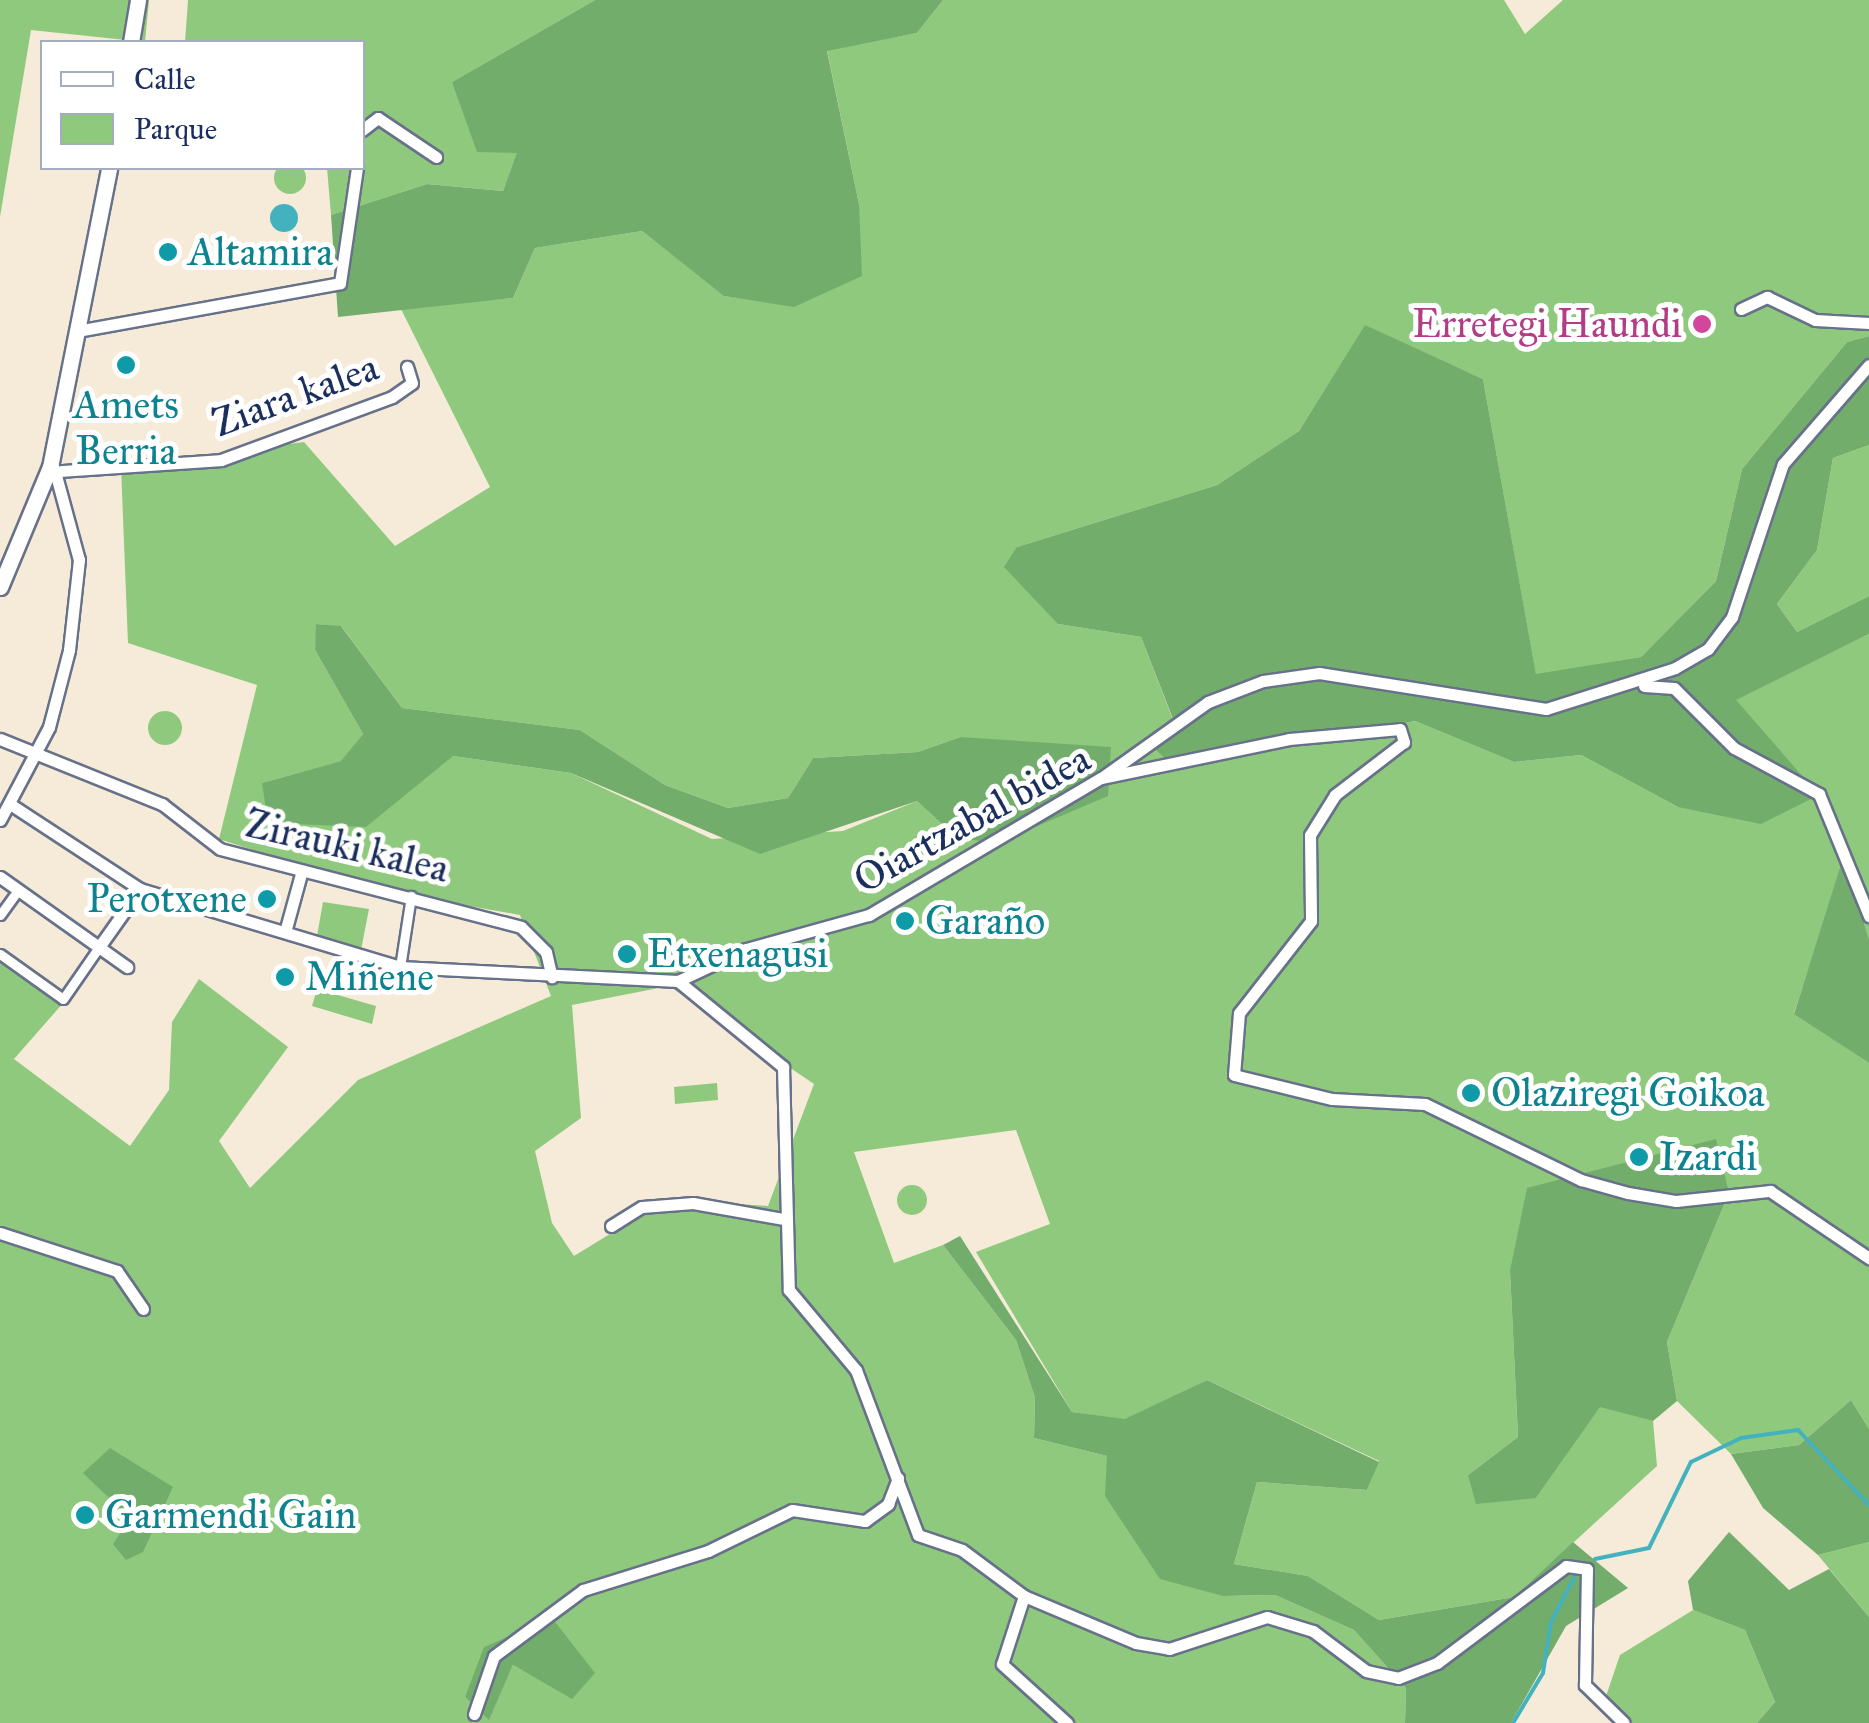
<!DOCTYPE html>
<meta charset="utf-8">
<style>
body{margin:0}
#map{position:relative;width:1869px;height:1723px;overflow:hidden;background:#f5ebd8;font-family:"IM FELL Great Primer",serif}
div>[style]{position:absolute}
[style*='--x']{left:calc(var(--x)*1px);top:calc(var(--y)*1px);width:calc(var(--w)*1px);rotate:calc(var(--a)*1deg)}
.green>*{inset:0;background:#8fc97d}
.round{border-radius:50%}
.forest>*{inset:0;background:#73ad6c}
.water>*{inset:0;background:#44b2be}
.stream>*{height:4px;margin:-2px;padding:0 2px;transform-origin:2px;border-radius:2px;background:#44b2be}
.roads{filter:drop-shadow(2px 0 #677189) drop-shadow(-2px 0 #677189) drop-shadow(0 2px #677189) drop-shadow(0 -2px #677189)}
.pedestrian>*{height:9px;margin:-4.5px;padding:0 4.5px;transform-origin:4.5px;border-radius:4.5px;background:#fff}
.minor>*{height:11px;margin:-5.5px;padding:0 5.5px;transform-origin:5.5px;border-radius:5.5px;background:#fff}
.tertiary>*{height:15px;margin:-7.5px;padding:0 7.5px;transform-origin:7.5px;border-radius:7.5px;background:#fff}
.dots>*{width:28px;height:28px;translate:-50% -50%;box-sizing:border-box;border:5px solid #fff;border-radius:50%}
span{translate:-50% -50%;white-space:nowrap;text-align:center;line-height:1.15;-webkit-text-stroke:10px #fff;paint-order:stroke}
.culture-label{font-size:40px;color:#0d838f}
.left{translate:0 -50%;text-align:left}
.right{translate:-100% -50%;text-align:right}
.hotel-label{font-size:40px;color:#b23c85}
.street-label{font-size:40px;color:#1b2f5e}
.legend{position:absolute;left:40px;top:40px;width:325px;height:130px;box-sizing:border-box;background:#fff;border:2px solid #a4acbf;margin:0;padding:12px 18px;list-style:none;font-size:30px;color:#1b2f5e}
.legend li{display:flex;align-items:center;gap:20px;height:50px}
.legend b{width:50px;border:2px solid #a4acbf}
</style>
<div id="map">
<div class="green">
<div style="clip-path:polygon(0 0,149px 0,145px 42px,31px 30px,0 217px)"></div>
<div style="clip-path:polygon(188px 0,595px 0,452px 82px,518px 153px,503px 191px,427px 184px,331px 215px,327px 168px,362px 168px,362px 42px,185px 42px)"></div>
<div style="clip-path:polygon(evenodd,943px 0,1504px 0,1525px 34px,1563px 0,1869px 0,1869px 336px,1847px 342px,1742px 469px,1716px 581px,1641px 657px,1536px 675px,1483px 379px,1365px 326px,1299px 431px,1217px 485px,1017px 547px,1058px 624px,1141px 637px,1173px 720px,1175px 768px,1415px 721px,1514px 762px,1581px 755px,1678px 807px,1818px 794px,1735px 700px,1869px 634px,1869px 939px,1844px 860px,1794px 1013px,1869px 1063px,1869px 1429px,1851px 1400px,1799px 1445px,1731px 1454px,1677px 1401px,1667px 1342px,1729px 1193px,1510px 1271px,1518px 1437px,1468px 1475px,1536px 1498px,1600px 1406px,1653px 1421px,1657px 1466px,1514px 1597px,1379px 1620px,1308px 1576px,1234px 1564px,1257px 1482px,1367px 1490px,1379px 1461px,1207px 1380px,1125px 1420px,1072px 1412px,976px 1252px,1050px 1224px,1016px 1130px,854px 1152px,894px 1263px,943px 1245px,1016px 1340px,1035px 1398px,1034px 1438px,1107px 1456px,1223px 1596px,1275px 1595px,1354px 1630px,1406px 1688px,1405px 1723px,0 1723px,0 958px,64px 1002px,14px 1059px,130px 1146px,169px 1090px,172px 1022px,199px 979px,288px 1047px,219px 1141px,250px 1188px,358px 1080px,551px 996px,520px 915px,369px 888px,219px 839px,257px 685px,128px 643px,121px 467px,304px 442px,395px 546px,490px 487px,400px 307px,513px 298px,535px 248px,642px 231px,725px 296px,794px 306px,859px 204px,827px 50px,917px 33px,943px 0,317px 624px,342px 627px,402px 708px,580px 730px,665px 785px,728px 808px,788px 798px,813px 758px,918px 752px,960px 737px,957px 838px,917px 801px,843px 831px,712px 839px,571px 773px,453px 756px,262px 783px,342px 761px,363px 734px,315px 650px,317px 624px,943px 0,669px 986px,814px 1084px,768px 1206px,667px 1199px,574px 1256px,552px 1223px,535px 1151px,581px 1118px,572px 1005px,669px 986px,943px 0,552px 1619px,572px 1698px,513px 1665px,489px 1719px,465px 1697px,552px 1619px)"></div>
<div class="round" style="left:274px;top:162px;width:32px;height:32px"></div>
<div style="clip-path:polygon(1869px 445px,1869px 596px,1797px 632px,1777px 604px,1817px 550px,1833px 458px)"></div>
<div class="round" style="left:148px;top:711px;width:34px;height:34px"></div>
<div style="clip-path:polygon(323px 902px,369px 909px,361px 950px,317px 936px)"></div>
<div style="clip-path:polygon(317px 989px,376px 1006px,372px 1024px,312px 1006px)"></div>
<div style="clip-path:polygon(717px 1083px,718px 1100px,675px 1104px,674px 1087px)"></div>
<div class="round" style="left:897px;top:1185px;width:30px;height:30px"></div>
<div style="clip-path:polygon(1869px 1542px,1869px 1617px,1818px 1555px)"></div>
<div style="clip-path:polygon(1693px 1610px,1745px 1630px,1775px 1702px,1757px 1723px,1619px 1723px,1604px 1702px,1620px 1655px)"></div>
</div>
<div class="forest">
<div style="clip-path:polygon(595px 0,943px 0,917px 33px,827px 51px,859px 204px,862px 276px,794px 307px,724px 296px,642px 231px,535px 248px,513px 298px,338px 317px,331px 215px,427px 184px,503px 191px,517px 153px,477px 152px,452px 82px)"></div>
<div style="clip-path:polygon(1365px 325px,1483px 379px,1536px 674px,1641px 657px,1716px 581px,1742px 469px,1847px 342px,1869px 336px,1869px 445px,1833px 458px,1817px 550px,1777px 604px,1797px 632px,1869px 596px,1869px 634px,1736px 700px,1819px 795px,1761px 824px,1678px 807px,1581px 755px,1514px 762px,1415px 721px,1175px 768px,1154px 748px,1173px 719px,1141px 637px,1058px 624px,1004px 567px,1017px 547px,1217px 485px,1299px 431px)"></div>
<div style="clip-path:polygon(316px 624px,341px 626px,402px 708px,580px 730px,665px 785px,728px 808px,788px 798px,813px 758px,918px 752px,960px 737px,1111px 747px,1108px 796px,997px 843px,957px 838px,917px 801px,760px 854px,571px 773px,453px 756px,366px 827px,268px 823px,262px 783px,341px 761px,363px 734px,315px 650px)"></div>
<div style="clip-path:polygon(1843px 858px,1869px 939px,1869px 1063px,1794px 1014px)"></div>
<div style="clip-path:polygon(1716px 1139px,1729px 1193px,1667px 1342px,1677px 1401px,1653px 1421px,1600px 1407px,1536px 1498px,1476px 1504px,1468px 1475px,1518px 1437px,1510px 1271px,1527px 1188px)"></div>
<div style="clip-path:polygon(960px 1236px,1072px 1412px,1125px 1419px,1207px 1380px,1379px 1462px,1367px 1490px,1257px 1482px,1234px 1564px,1308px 1576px,1379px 1620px,1514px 1597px,1573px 1542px,1628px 1588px,1566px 1626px,1511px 1723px,1405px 1723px,1406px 1688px,1354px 1630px,1275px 1595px,1223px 1596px,1160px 1579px,1105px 1496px,1107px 1456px,1034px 1438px,1035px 1398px,1016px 1340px,943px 1245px)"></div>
<div style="clip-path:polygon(1851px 1400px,1869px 1429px,1869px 1542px,1818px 1555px,1763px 1508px,1731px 1454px,1799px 1445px)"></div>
<div style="clip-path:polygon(110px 1448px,173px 1487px,143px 1552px,126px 1560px,113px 1544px,130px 1518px,83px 1473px)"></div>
<div style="clip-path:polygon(1729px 1532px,1789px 1590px,1829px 1569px,1869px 1617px,1869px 1723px,1757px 1723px,1775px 1702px,1745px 1630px,1693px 1610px,1688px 1581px)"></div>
<div style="clip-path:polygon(552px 1618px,595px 1673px,572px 1699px,513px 1665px,489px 1720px,465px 1697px,484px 1647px)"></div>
</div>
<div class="water">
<div class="round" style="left:270px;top:204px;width:28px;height:28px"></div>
</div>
<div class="stream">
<div style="--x:1595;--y:1559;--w:55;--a:-11.5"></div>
<div style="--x:1649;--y:1548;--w:96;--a:-64"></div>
<div style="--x:1691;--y:1462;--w:55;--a:-25.6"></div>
<div style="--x:1741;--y:1438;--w:58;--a:-8"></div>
<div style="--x:1798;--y:1430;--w:103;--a:46.6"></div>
<div style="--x:1513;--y:1723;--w:58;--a:-59"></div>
<div style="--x:1543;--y:1673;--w:52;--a:-81.1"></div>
<div style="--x:1551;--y:1622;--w:50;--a:-62.4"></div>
</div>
<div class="roads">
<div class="pedestrian">
<div style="--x:0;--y:915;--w:31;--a:-54"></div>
<div style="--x:0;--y:954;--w:77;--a:35.5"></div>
<div style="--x:63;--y:999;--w:63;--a:-55.3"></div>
<div style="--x:400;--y:967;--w:72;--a:-81.2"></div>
</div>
<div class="minor">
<div style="--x:362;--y:130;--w:20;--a:-37"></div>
<div style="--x:378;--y:118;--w:70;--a:33.9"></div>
<div style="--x:1741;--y:309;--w:29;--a:-25"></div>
<div style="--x:1767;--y:297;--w:53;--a:25.6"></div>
<div style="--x:1815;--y:320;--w:54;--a:3.2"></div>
<div style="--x:77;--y:331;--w:267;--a:-10.3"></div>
<div style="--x:340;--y:283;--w:116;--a:-81.6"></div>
<div style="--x:61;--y:471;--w:160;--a:-3.9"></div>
<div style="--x:221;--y:460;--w:182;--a:-20.2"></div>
<div style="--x:392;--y:397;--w:24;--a:-35"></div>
<div style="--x:412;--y:383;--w:17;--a:-107"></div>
<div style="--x:1644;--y:686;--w:30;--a:4"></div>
<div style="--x:1674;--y:688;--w:85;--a:45"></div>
<div style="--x:1734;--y:748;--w:97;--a:28.4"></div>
<div style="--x:1819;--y:794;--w:132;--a:67.7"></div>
<div style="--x:0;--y:739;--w:175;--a:21.9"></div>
<div style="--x:162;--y:804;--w:73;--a:37.8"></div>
<div style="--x:220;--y:849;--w:311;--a:14.5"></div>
<div style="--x:521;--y:927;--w:35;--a:45"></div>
<div style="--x:546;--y:952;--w:26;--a:77"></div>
<div style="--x:1104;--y:776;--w:128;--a:-35.4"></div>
<div style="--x:1208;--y:702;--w:59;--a:-20.9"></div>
<div style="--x:1263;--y:681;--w:57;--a:-8.1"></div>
<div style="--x:1319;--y:673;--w:230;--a:9"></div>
<div style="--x:1546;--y:709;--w:135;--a:-17.6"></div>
<div style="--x:1675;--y:668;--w:38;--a:-30"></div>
<div style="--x:1708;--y:649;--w:40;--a:-53"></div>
<div style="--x:1732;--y:617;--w:161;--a:-71.6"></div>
<div style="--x:1783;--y:464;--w:131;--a:-49"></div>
<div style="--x:10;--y:804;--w:155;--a:33.2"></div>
<div style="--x:140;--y:889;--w:271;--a:16.7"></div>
<div style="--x:400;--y:967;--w:278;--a:2.9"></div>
<div style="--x:678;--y:981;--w:75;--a:-25.2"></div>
<div style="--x:746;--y:949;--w:128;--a:-15.5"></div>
<div style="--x:869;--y:915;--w:269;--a:-30.6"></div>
<div style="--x:1101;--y:778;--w:192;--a:-11.7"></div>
<div style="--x:1289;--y:739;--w:111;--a:-5.1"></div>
<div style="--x:1400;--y:729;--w:14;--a:73"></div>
<div style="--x:1404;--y:742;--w:87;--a:142.5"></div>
<div style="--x:1335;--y:795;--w:47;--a:122"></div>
<div style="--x:1310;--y:835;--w:86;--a:89.3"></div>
<div style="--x:1311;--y:921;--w:117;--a:128"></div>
<div style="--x:1239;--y:1013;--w:62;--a:94.6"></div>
<div style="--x:1234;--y:1075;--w:101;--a:13.8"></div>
<div style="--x:1332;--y:1099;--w:93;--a:3.1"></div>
<div style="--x:1425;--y:1104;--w:174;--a:26"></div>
<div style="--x:1581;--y:1180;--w:49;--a:15.5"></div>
<div style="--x:1628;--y:1193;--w:49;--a:9.5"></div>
<div style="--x:1676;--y:1201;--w:95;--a:-6.1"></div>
<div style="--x:1770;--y:1191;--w:120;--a:34.1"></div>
<div style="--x:0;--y:820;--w:105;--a:-62.2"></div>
<div style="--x:49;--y:727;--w:80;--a:-75.4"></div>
<div style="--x:69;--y:650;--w:91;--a:-83.7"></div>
<div style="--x:79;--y:560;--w:95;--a:-105.2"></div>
<div style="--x:0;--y:877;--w:156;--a:35.3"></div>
<div style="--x:285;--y:932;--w:60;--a:-74.6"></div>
<div style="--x:99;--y:947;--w:71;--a:-54.7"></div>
<div style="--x:678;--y:981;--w:136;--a:39.3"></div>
<div style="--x:783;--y:1067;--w:223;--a:88.5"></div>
<div style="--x:789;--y:1290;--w:104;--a:50.1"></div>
<div style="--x:856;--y:1370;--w:176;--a:69.4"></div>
<div style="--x:918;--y:1535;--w:46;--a:18.8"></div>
<div style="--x:962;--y:1550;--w:77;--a:36.6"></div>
<div style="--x:1024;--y:1596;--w:121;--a:22.8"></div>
<div style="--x:1136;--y:1643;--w:34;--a:10"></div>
<div style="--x:1169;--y:1649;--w:103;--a:-18.1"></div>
<div style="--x:1267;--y:1617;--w:48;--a:16.9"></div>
<div style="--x:1313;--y:1631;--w:66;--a:37"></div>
<div style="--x:1366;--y:1671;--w:33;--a:12"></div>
<div style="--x:1398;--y:1678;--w:42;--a:-21"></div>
<div style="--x:1437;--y:1663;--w:161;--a:-36.9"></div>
<div style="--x:1566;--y:1566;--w:21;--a:8"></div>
<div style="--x:1587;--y:1569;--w:116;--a:91"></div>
<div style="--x:1585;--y:1685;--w:54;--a:44.3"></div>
<div style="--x:611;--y:1226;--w:36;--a:-32"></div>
<div style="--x:642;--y:1207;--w:51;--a:-4.5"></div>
<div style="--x:693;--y:1203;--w:91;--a:10.1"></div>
<div style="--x:0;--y:1233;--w:123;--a:18"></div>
<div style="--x:117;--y:1271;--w:46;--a:55.6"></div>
<div style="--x:1024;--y:1596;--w:71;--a:107.9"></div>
<div style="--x:1002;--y:1664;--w:88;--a:42.2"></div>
<div style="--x:474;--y:1714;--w:61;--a:-71"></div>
<div style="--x:494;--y:1656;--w:111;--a:-36.6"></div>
<div style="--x:583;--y:1590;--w:131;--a:-17.3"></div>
<div style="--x:708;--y:1551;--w:93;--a:-26"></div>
<div style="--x:792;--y:1510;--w:74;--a:8.6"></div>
<div style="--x:865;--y:1521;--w:29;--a:-36"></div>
<div style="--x:888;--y:1504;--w:28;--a:-69"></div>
</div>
<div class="tertiary">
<div style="--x:131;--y:42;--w:43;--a:-80.5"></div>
<div style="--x:0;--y:587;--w:130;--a:-67.4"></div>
<div style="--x:50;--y:467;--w:305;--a:-78.8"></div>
</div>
</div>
<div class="dots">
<div style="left:168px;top:252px;background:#0f9aa8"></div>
<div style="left:1702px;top:324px;background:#d1479c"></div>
<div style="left:126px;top:365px;background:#0f9aa8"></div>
<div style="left:267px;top:899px;background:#0f9aa8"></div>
<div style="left:905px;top:921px;background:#0f9aa8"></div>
<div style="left:627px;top:954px;background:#0f9aa8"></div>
<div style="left:285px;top:977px;background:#0f9aa8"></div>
<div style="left:1471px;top:1093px;background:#0f9aa8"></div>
<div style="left:1639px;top:1157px;background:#0f9aa8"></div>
<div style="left:85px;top:1515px;background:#0f9aa8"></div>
</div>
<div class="culture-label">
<span class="left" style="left:188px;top:252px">Altamira</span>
<span style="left:126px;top:428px">Amets<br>Berria</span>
<span class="right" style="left:247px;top:899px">Perotxene</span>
<span class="left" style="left:925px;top:921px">Garaño</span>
<span class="left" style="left:647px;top:954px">Etxenagusi</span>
<span class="left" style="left:305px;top:977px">Miñene</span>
<span class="left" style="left:1491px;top:1093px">Olaziregi Goikoa</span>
<span class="left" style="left:1659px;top:1157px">Izardi</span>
<span class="left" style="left:105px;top:1515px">Garmendi Gain</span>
</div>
<div class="hotel-label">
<span class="right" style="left:1682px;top:324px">Erretegi Haundi</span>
</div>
<div class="street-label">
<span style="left:295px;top:395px;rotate:-20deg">Ziara kalea</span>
<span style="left:972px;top:819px;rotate:-29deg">Oiartzabal bidea</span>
<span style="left:347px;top:846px;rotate:13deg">Zirauki kalea</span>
</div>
<ul class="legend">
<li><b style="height:12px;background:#fff"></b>Calle</li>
<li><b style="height:28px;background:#8fc97d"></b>Parque</li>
</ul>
</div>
